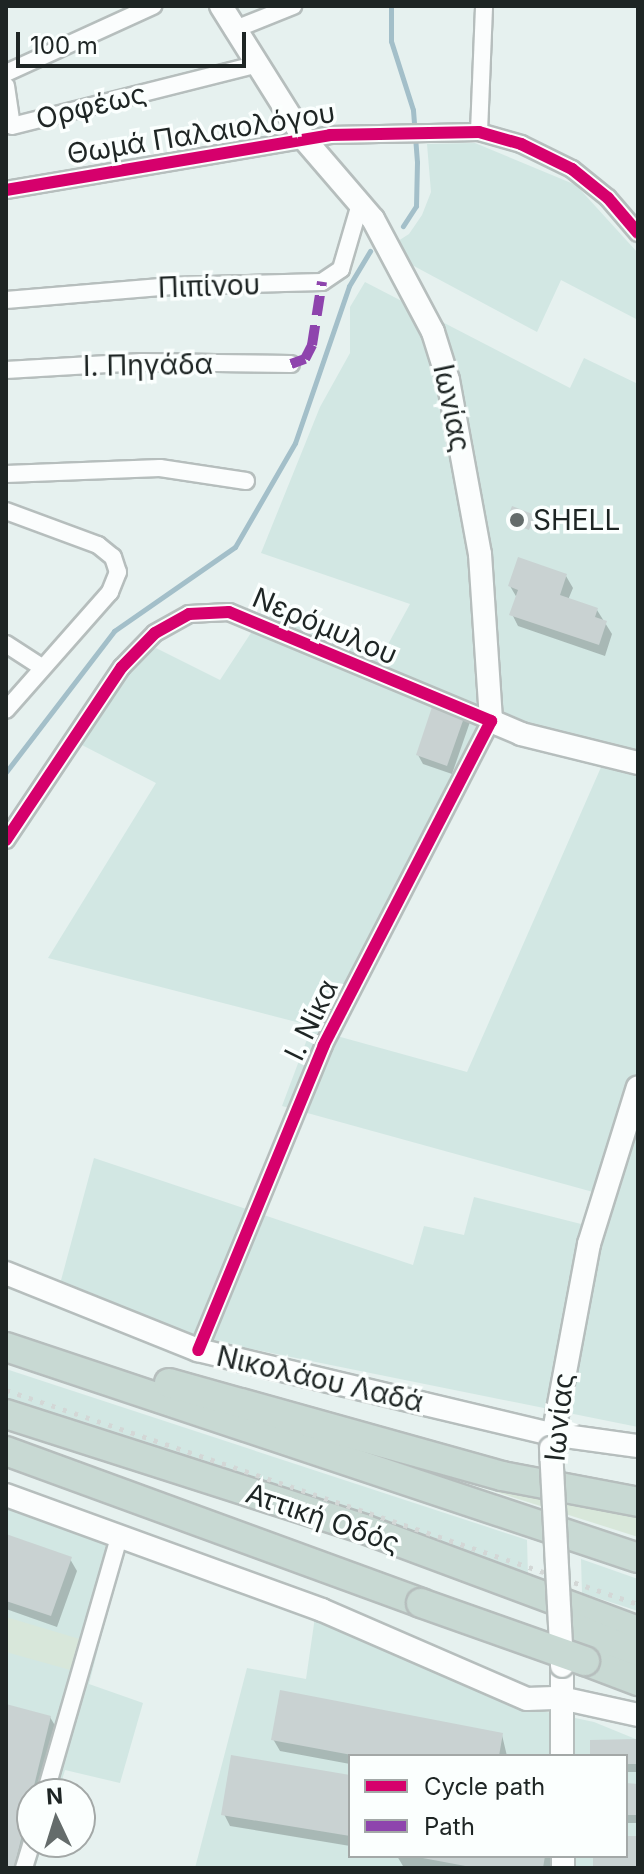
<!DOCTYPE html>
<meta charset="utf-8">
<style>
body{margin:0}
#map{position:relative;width:644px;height:1874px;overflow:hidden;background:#e6f1ef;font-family:Inter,sans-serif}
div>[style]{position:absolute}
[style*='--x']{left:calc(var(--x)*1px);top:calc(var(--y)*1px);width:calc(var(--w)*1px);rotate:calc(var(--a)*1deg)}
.built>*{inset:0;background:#d2e7e3}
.green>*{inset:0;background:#d8e7da}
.shadow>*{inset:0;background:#0003}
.stream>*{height:5px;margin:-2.5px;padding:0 2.5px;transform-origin:2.5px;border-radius:2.5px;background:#a3bfc9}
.building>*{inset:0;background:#c9d2d2}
.roads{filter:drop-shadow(2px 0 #b6bebd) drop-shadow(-2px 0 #b6bebd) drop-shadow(0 2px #b6bebd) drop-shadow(0 -2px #b6bebd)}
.street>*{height:16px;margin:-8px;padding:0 8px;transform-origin:8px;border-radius:8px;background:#fbfdfd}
.secondary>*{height:22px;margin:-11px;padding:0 11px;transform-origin:11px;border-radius:11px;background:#fbfdfd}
.highway>*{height:28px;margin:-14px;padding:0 14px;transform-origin:14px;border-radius:14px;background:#c8d9d3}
.rail>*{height:5px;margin-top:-2.5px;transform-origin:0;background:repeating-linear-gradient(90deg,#d3d7d6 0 4px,transparent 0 12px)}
.bridges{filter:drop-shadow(2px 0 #b6bebd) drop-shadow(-2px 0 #b6bebd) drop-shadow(0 2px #b6bebd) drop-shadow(0 -2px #b6bebd)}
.secondary-bridge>*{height:22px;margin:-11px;padding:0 11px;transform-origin:11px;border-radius:11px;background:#fbfdfd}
.highway-bridge>*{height:28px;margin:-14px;padding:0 14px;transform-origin:14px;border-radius:14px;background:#c8d9d3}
.quiet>*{height:10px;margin-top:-5px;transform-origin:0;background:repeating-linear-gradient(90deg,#8e44ad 0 20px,transparent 0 30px)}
.cycleway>*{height:12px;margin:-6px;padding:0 6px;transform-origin:6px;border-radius:6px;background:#d6006c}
.dots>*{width:22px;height:22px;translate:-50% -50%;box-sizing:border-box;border:4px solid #fbfffe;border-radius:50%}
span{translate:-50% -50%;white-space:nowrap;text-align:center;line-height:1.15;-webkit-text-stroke:7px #fbfffe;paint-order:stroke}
.street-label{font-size:28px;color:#1e2524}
.poi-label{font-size:28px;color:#1e2524}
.left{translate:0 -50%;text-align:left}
.frame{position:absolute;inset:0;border:8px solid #1e2524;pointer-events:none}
.legend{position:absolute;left:348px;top:1754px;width:280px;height:104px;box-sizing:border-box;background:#fbfffe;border:2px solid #a3a8a7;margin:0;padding:10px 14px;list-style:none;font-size:24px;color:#1e2524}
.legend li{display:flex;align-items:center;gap:16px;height:40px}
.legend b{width:40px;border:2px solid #a3a8a7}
.north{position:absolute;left:16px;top:1778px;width:80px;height:80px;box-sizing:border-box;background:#fbfffe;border:2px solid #a3a8a7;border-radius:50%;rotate:356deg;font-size:22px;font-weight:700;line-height:32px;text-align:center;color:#1e2524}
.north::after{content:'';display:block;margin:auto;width:28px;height:36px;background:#646c6b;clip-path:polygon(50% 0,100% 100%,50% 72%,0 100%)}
.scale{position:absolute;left:16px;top:32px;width:230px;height:36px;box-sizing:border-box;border:4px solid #1e2524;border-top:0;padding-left:10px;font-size:24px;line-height:28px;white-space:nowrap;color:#1e2524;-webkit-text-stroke:6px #fbfffe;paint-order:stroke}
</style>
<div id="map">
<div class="built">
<div style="clip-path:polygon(475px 143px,576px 185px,638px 253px,638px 320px,561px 280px,537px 332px,384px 250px,409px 234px,422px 215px,431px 192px,427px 144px)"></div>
<div style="clip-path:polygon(evenodd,365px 282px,570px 388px,584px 358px,638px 384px,638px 1427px,212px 1341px,60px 1284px,94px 1158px,413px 1265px,424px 1226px,464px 1235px,474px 1197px,585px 1225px,593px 1192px,282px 1106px,312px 1026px,48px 958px,156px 783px,78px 743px,133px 661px,156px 648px,220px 680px,264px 613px,380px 659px,410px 604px,261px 553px,320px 407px,350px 353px,350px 307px,365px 282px,497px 730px,602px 765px,467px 1072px,337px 1036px,497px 730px)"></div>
<div style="clip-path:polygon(6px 1369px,527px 1540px,528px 1576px,6px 1403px)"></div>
<div style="clip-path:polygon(6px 1490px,125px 1543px,89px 1684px,143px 1703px,120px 1783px,65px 1770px,58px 1794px,32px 1794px,32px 1842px,43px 1842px,35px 1868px,6px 1868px)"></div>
<div style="clip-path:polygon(581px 1559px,638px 1579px,638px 1611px,582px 1593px)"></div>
<div style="clip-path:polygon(evenodd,316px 1610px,504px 1703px,594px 1722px,638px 1740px,638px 1868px,195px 1868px,247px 1668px,306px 1679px,316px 1610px,350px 1756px,626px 1756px,626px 1856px,350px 1856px,350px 1756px)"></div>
</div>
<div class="green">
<div style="clip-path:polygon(361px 1449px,638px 1516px,638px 1537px)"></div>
<div style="clip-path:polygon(6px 1617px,83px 1640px,74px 1671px,6px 1652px)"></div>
</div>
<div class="shadow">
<div style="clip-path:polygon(566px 576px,573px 588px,568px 600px,597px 610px,612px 634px,605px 656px,518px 626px,512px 614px,517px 598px,510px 586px)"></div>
<div style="clip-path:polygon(465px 713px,470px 722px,452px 774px,423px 764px,418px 755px)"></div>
<div style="clip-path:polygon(6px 1536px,70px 1559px,77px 1571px,57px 1627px,6px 1609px)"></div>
<div style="clip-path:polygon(6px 1706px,50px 1717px,57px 1729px,41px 1794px,32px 1794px,32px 1830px,23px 1868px,6px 1868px)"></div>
<div style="clip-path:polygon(502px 1735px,507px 1756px,350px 1756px,350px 1764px,280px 1751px,273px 1739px)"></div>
<div style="clip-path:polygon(638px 1741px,638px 1772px,626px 1772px,626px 1756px,592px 1756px)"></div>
<div style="clip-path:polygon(350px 1777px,350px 1846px,230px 1826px,224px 1814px)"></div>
<div style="clip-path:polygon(626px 1785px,638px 1786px,638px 1823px,626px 1823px)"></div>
<div style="clip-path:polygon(397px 1856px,553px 1856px,551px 1868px,413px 1868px,403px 1866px)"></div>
</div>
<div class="stream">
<div style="--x:391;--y:6;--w:35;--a:90"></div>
<div style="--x:391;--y:41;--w:72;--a:72.3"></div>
<div style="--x:413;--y:110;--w:52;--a:85.6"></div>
<div style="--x:417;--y:162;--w:44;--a:91.3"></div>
<div style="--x:416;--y:206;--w:24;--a:123"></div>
<div style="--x:6;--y:772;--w:178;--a:-52.5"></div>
<div style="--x:114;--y:631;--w:147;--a:-34.8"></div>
<div style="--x:235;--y:547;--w:120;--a:-60"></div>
<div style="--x:295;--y:443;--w:166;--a:-71"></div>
<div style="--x:349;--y:286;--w:41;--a:-59"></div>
</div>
<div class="building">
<div style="clip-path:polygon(512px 506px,535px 515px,529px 530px,506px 521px)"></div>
<div style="clip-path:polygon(518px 557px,567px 574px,560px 595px,598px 608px,595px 617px,607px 621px,599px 645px,509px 615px,518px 590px,508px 586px)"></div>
<div style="clip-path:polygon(434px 701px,466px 712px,447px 766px,416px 755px)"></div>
<div style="clip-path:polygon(6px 1534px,72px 1557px,51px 1616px,6px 1601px)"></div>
<div style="clip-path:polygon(280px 1690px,503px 1733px,499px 1756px,357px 1756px,271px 1740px)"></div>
<div style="clip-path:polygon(6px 1704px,51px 1716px,14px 1868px,6px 1868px)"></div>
<div style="clip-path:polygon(638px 1739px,638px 1764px,626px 1764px,626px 1756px,590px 1756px,590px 1740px)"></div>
<div style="clip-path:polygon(231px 1755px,350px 1775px,350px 1836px,221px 1815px)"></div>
<div style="clip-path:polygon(626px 1783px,638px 1784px,638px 1815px,626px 1815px)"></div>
<div style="clip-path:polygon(626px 1836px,638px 1836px,638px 1868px,593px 1868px,593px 1856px,626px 1856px)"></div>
<div style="clip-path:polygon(412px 1856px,545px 1856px,543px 1868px,476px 1868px)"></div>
</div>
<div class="roads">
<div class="street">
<div style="--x:233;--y:30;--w:65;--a:-21.8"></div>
<div style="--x:6;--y:73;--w:162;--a:-24.5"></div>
<div style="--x:6;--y:86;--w:40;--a:81.5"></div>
<div style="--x:12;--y:126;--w:250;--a:-14.1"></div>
<div style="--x:479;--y:132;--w:126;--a:-87.7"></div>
<div style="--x:6;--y:190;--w:329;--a:-9.6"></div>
<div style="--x:330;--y:135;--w:149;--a:-1.2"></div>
<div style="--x:479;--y:132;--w:44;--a:15.9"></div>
<div style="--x:521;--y:144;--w:57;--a:26.1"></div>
<div style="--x:572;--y:169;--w:46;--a:38.9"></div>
<div style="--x:608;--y:198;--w:46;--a:49.4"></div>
<div style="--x:6;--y:300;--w:167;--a:-4.8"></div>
<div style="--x:172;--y:286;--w:150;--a:-1.5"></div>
<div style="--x:322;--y:282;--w:23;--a:-34"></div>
<div style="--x:341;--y:269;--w:68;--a:-73.7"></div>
<div style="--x:6;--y:370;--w:136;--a:-3.4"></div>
<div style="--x:142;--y:362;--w:149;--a:0.8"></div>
<div style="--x:6;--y:474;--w:154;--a:-2.2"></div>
<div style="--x:160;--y:468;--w:87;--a:8.6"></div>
<div style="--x:6;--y:511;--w:98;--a:20.3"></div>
<div style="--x:98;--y:545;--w:19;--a:39"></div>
<div style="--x:113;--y:557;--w:16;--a:72"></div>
<div style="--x:118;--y:572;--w:22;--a:112"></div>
<div style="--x:110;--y:592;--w:157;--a:131.4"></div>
<div style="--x:6;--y:644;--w:40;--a:32.9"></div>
<div style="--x:6;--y:840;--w:208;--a:-56.2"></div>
<div style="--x:122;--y:667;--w:47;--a:-45.9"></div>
<div style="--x:155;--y:633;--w:39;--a:-29"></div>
<div style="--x:189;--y:614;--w:40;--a:-2.9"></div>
<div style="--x:229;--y:612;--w:284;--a:22.6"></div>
<div style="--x:491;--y:721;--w:365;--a:117.3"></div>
<div style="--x:324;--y:1045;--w:330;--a:112.4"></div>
<div style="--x:45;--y:1794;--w:267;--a:-73.9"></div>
<div style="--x:24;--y:1868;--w:28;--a:-73"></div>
</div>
<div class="secondary">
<div style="--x:221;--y:6;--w:158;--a:57.9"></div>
<div style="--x:305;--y:140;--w:104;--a:49.3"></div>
<div style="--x:373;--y:219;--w:128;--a:62"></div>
<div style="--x:433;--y:332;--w:50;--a:72.6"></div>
<div style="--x:448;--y:380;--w:177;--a:79.6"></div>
<div style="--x:480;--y:554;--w:167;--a:86.2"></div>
<div style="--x:491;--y:721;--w:33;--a:23"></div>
<div style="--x:521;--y:734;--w:121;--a:13.9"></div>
<div style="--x:6;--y:1273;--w:207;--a:21.9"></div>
<div style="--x:198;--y:1350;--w:363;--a:13.4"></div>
<div style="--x:551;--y:1434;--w:88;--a:7.9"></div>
<div style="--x:551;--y:1447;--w:207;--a:-79.4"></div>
<div style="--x:589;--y:1244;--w:164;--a:-72.7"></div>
<div style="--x:6;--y:1495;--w:336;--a:20"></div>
<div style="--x:322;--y:1610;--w:223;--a:23.5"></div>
<div style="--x:527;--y:1699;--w:34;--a:-2"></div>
<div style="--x:561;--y:1698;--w:79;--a:12.4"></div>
<div style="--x:562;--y:1756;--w:89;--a:-90"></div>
<div style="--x:563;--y:1856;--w:12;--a:90"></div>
</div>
<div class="highway">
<div style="--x:6;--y:1347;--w:666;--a:18.46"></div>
<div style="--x:169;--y:1383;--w:346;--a:15.6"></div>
<div style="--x:502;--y:1476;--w:138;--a:10.8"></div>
<div style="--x:6;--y:1414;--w:376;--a:17.8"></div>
<div style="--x:364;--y:1529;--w:292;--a:20.4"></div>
<div style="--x:6;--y:1451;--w:442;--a:20.1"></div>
<div style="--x:570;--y:1626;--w:74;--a:22.4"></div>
<div style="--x:585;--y:1661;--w:57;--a:20.7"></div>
</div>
</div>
<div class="rail">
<div style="--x:6;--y:1390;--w:667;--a:18.71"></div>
</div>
<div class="bridges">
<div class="secondary-bridge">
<div style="--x:551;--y:1448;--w:218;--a:87.1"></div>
</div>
<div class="highway-bridge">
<div style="--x:421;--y:1603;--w:174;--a:19.5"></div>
</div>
</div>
<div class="quiet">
<div style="--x:291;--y:364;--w:15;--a:-20"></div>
<div style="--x:305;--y:359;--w:16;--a:-63"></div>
<div style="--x:312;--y:345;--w:64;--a:-81"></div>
</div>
<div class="cycleway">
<div style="--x:6;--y:190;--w:329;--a:-9.6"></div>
<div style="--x:330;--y:135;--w:149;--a:-1.2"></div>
<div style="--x:479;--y:132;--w:44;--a:15.9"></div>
<div style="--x:521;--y:144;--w:57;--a:26.1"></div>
<div style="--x:572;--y:169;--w:46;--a:38.9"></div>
<div style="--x:608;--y:198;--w:46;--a:49.4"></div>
<div style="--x:6;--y:840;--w:208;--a:-56.2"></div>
<div style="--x:122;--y:667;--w:47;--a:-45.9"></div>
<div style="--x:155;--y:633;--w:39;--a:-29"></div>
<div style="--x:189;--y:614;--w:40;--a:-2.9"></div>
<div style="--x:229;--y:612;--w:284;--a:22.6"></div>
<div style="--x:491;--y:721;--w:365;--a:117.3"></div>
<div style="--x:324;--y:1045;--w:330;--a:112.4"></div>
</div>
<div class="dots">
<div style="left:517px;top:520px;background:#646c6b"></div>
</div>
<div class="street-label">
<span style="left:91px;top:106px;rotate:-14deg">Ορφέως</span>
<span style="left:201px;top:133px;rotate:-9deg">Θωμά Παλαιολόγου</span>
<span style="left:209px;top:286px;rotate:-2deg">Πιπίνου</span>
<span style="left:148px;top:365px;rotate:-1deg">Ι. Πηγάδα</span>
<span style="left:452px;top:408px;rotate:78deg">Ιωνίας</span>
<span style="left:325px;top:626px;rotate:23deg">Νερόμυλου</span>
<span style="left:311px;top:1020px;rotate:-64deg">Ι. Νίκα</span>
<span style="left:320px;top:1379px;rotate:13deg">Νικολάου Λαδά</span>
<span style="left:559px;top:1417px;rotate:-84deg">Ιωνίας</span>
<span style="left:323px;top:1518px;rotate:19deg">Αττική Οδός</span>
</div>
<div class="poi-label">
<span class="left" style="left:533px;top:520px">SHELL</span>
</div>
<div class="frame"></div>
<ul class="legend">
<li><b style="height:10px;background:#d6006c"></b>Cycle path</li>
<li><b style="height:10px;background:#8e44ad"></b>Path</li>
</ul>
<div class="north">N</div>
<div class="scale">100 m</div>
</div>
